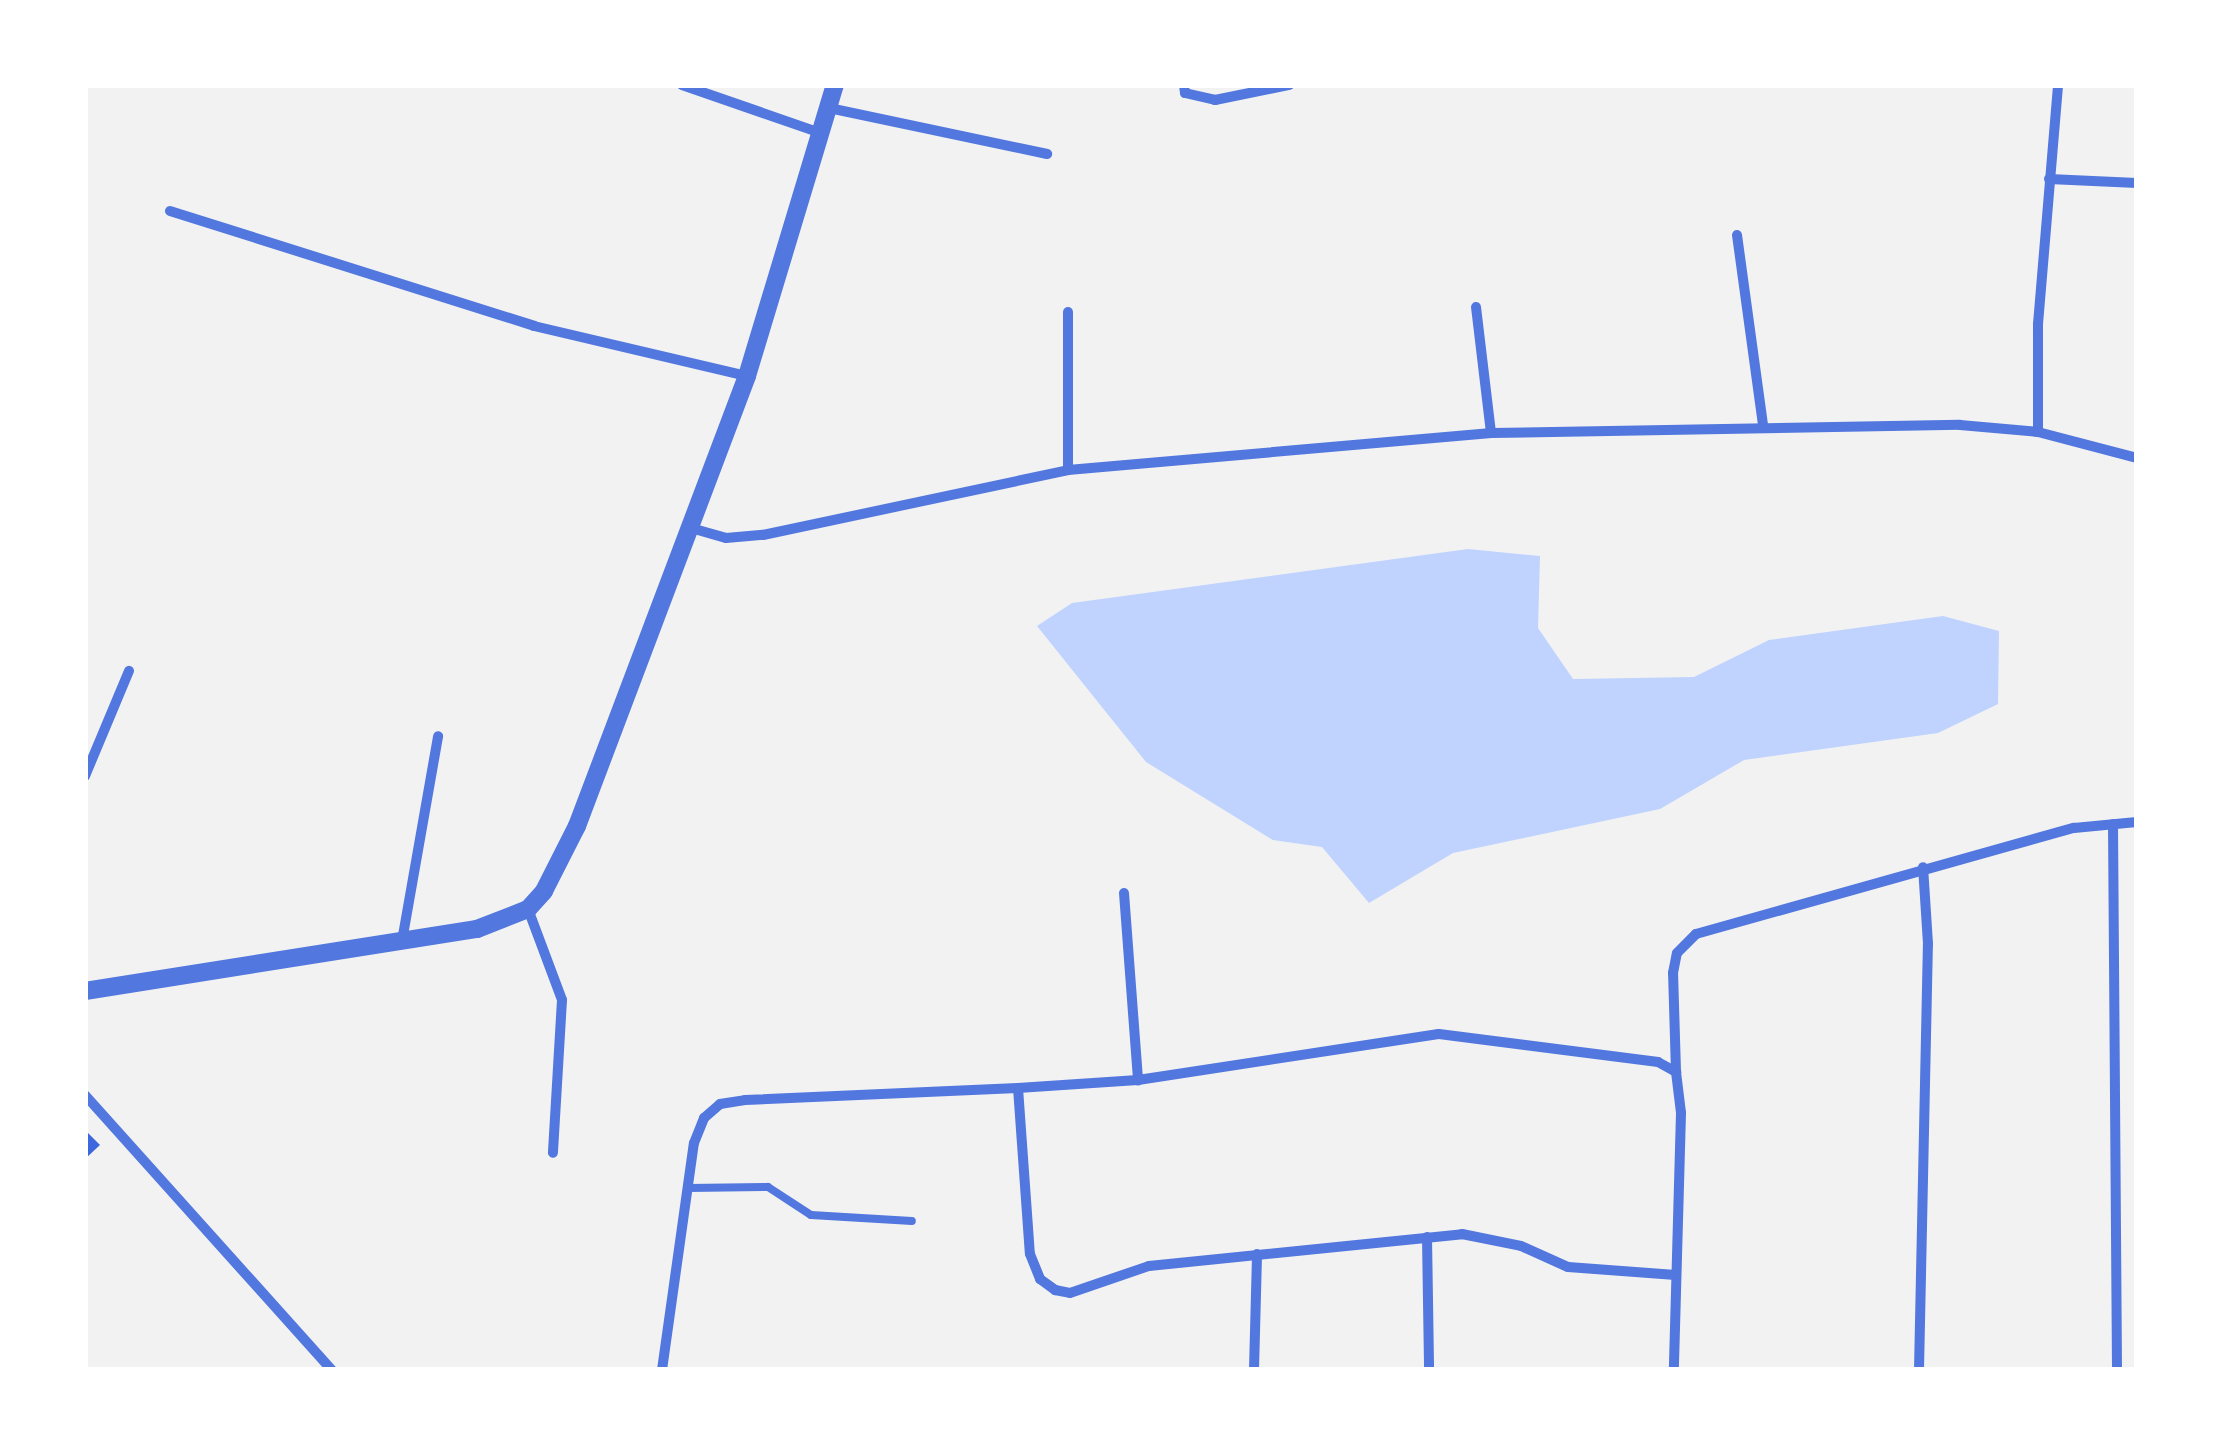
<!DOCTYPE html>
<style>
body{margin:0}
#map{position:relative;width:2222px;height:1455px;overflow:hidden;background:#f2f2f2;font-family:Ubuntu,sans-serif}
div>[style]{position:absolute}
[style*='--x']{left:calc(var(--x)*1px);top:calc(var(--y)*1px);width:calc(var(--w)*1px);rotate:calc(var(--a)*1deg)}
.water>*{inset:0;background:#bfd3fe}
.building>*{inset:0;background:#3d67dc}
.service>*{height:8px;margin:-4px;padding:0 4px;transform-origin:4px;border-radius:4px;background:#5277de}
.minor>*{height:10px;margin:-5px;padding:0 5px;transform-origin:5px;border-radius:5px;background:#5277de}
.tertiary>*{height:18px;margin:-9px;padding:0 9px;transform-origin:9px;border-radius:9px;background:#5277de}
span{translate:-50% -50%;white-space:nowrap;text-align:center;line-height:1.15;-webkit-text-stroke:9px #fff;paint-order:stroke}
.frame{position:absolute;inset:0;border:88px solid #fff;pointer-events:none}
</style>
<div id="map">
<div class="water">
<div style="clip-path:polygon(1468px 549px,1540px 556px,1538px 628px,1573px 679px,1694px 677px,1769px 640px,1943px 616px,1999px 631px,1998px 704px,1938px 733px,1744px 760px,1660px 809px,1453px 853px,1369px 903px,1322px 847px,1273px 840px,1146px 762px,1037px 626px,1072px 603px)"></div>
</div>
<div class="building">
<div style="clip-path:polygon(85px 1130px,100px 1145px,85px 1159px)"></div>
</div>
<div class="service">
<div style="--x:688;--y:1188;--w:80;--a:-0.7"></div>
<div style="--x:768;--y:1187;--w:51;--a:33.1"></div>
<div style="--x:811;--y:1215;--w:101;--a:3.4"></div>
</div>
<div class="minor">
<div style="--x:682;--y:85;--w:147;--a:19.1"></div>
<div style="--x:1184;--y:85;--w:8;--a:83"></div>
<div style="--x:1185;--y:93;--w:31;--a:13"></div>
<div style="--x:1215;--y:100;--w:76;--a:-11.5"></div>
<div style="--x:829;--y:108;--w:223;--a:11.9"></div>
<div style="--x:2049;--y:179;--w:88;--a:2.6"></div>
<div style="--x:170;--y:211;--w:382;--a:17.5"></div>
<div style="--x:534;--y:326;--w:219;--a:13.2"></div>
<div style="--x:1737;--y:235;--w:192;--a:82.2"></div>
<div style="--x:1476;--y:307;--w:127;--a:83.2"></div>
<div style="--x:1068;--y:312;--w:158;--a:90"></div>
<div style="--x:2038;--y:432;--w:108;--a:-90"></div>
<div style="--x:2038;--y:324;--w:240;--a:-85.2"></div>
<div style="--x:691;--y:528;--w:36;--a:16"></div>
<div style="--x:726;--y:538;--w:37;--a:-5"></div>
<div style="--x:763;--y:535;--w:312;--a:-12"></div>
<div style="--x:1068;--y:470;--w:425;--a:-5"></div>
<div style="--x:1491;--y:433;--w:469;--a:-1"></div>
<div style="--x:1960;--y:425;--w:78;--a:5.1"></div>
<div style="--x:2038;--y:432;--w:102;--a:14.7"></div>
<div style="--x:85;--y:776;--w:114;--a:-67.3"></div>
<div style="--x:2113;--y:824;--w:546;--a:89.58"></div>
<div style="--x:1124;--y:893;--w:188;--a:85.7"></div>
<div style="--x:528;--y:909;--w:97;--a:69.5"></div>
<div style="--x:562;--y:1000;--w:153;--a:93.4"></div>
<div style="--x:402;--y:941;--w:208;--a:-80"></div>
<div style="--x:1676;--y:1072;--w:99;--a:-91.7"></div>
<div style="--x:1673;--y:973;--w:20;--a:-79"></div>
<div style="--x:1677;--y:953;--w:27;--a:-45"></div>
<div style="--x:1696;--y:934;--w:393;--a:-15.7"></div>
<div style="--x:2074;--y:828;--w:63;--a:-5.4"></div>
<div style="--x:1018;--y:1088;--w:120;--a:-3.8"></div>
<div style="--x:1138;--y:1080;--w:304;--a:-8.7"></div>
<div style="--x:1439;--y:1034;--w:221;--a:7.3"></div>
<div style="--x:1658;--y:1062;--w:21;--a:29"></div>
<div style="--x:1676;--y:1072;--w:41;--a:83"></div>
<div style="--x:1681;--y:1113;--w:257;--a:91.6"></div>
<div style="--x:85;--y:1095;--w:370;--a:48.1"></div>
<div style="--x:1427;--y:1237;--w:133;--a:89.1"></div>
<div style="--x:662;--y:1370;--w:229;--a:-82"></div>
<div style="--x:694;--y:1143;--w:27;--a:-68"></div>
<div style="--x:704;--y:1118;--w:21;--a:-41"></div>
<div style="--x:720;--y:1104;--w:25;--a:-9"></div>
<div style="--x:745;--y:1100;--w:273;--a:-2.5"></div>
<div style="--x:1018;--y:1088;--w:166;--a:85.9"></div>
<div style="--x:1030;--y:1254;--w:27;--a:68"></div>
<div style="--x:1040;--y:1279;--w:19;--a:36"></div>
<div style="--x:1055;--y:1290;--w:15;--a:11"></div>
<div style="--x:1070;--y:1293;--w:83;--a:-18.9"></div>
<div style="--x:1149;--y:1266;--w:315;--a:-5.8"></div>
<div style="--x:1462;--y:1234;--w:60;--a:11.5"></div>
<div style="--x:1521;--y:1246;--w:51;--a:24.1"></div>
<div style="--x:1568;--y:1267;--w:108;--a:4.2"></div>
<div style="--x:1254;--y:1370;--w:116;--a:-88.5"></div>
<div style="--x:1919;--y:1370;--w:426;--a:-88.8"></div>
<div style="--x:1928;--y:944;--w:77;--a:-93.7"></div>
</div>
<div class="tertiary">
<div style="--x:85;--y:991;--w:397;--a:-9"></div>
<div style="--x:477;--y:929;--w:55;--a:-21.4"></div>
<div style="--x:528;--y:909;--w:24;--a:-48"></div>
<div style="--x:544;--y:891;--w:73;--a:-63.1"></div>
<div style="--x:577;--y:826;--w:481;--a:-69.3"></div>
<div style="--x:747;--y:376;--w:304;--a:-73.2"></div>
</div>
<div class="frame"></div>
</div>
